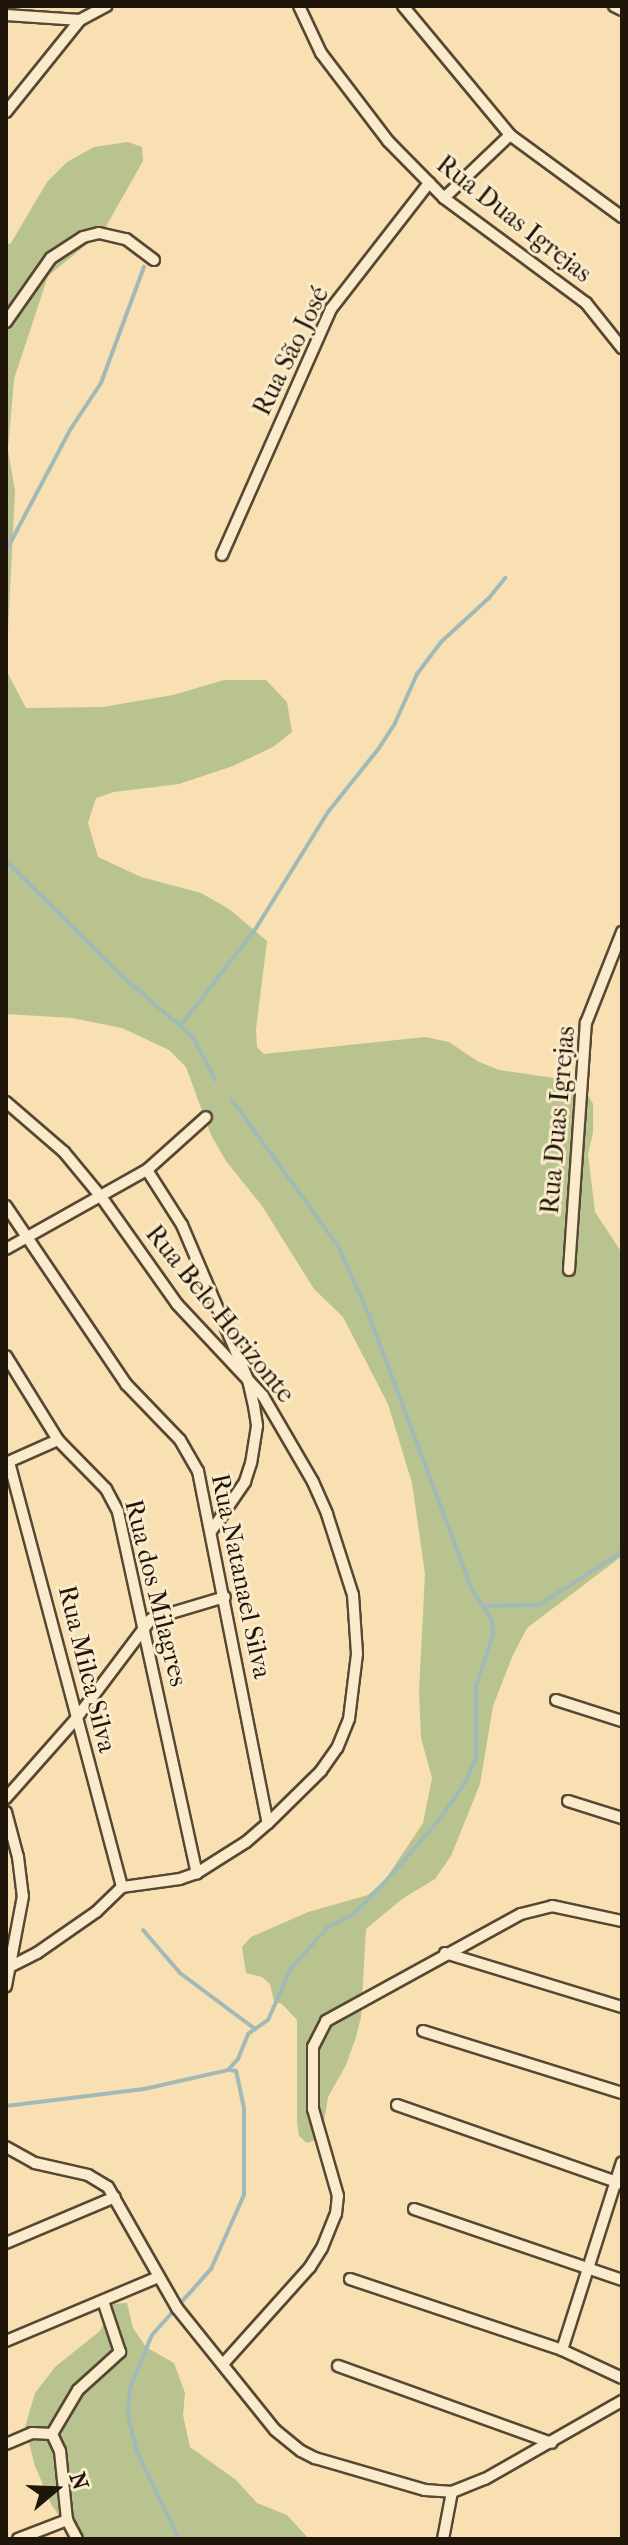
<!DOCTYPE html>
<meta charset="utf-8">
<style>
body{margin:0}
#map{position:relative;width:628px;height:2545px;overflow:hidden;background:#f8e0b2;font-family:"IM FELL French Canon",serif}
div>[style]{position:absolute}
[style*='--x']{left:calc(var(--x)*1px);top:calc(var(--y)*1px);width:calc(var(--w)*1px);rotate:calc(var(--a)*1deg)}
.green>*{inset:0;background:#b8c390}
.stream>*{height:4px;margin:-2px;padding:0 2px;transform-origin:2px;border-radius:2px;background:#a2bab7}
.roads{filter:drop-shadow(2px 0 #564833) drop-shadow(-2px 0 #564833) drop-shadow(0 2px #564833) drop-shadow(0 -2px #564833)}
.minor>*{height:10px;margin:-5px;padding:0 5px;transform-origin:5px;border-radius:5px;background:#faebcd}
span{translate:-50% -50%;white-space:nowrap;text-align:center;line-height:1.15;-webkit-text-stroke:6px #faebcd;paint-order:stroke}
.street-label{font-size:26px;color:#201509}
.frame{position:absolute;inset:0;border:8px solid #201509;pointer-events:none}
.north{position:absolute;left:16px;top:2449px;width:80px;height:80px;-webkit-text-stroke:6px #faebcd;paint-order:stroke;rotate:71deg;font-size:22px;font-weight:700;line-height:32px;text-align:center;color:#201509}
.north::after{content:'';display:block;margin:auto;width:28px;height:36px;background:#201509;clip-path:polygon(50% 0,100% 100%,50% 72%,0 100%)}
</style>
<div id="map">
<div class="green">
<div style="clip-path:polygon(128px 142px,142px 147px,143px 161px,104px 230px,48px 276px,14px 379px,8px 450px,15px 491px,6px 670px,26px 708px,103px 707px,173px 695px,224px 680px,266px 680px,287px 702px,292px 732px,273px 747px,233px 766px,179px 784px,114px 792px,96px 798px,88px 823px,98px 857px,141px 877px,201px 893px,229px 909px,267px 941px,256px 1029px,257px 1047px,264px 1054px,425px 1037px,449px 1042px,477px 1061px,499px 1070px,581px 1082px,593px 1104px,593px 1133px,588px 1154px,595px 1212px,622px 1253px,622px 1556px,527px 1628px,512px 1657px,493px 1706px,480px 1784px,451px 1856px,435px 1879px,402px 1899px,366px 1929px,361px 2017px,356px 2037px,346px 2065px,328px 2097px,322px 2134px,316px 2140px,307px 2143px,299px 2136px,297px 2122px,297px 2020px,282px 2004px,274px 2001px,270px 1984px,262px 1977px,246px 1973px,242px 1947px,251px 1937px,308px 1912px,368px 1895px,385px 1880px,423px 1823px,432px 1778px,421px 1738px,419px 1691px,425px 1574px,412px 1483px,388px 1404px,343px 1317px,314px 1289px,262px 1206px,226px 1161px,211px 1135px,186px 1067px,169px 1050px,122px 1028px,72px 1018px,6px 1014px,6px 245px,11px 243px,47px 182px,67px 162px,94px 147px)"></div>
<div style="clip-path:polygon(127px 2303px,133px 2328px,146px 2347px,174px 2363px,185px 2393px,183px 2415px,190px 2447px,236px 2480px,257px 2503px,287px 2515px,309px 2539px,75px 2539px,51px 2504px,35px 2466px,25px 2427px,35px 2393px,55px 2367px,100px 2331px,112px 2304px)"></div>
</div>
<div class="stream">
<div style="--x:6;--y:551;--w:137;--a:-62.1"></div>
<div style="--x:70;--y:430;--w:56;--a:-56.6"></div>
<div style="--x:101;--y:383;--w:124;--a:-69.7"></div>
<div style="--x:6;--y:861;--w:163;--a:44.8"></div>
<div style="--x:122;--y:976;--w:94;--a:40.7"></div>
<div style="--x:193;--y:1037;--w:48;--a:62.9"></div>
<div style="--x:180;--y:1026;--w:118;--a:-51.9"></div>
<div style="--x:253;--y:933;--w:142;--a:-58.2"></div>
<div style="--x:328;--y:812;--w:82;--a:-51.4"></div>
<div style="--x:379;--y:748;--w:30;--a:-57"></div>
<div style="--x:395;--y:723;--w:54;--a:-65.8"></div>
<div style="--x:417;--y:674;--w:40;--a:-53"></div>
<div style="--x:441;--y:642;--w:65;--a:-42.5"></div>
<div style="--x:489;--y:598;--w:26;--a:-51"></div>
<div style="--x:485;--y:1606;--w:54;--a:-1.1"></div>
<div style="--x:539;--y:1605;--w:98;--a:-32.6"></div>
<div style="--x:143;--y:1930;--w:57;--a:49.3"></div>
<div style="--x:180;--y:1973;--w:94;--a:36.7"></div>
<div style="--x:6;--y:2106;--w:139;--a:-7"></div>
<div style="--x:144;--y:2089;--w:86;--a:-12.7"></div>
<div style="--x:228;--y:2070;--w:15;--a:-48"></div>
<div style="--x:238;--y:2059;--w:27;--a:-68"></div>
<div style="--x:248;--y:2034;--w:24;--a:-35"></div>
<div style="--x:268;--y:2020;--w:57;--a:-66.1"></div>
<div style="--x:291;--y:1968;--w:55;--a:-47.9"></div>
<div style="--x:328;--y:1927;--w:28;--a:-26"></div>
<div style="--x:353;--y:1915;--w:46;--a:-45.9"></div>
<div style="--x:385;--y:1882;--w:84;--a:-48.9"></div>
<div style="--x:440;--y:1819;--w:46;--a:-55.6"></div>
<div style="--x:466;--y:1781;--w:25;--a:-67"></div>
<div style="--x:476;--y:1758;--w:72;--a:-90"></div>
<div style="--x:476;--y:1686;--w:54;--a:-71.6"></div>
<div style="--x:493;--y:1635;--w:14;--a:-94"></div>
<div style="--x:492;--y:1621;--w:40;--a:-122"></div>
<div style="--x:471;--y:1587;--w:290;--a:-110.6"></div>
<div style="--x:369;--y:1315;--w:76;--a:-114.2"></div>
<div style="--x:338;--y:1246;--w:180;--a:-126"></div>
<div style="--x:179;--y:2539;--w:97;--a:-115.8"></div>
<div style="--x:137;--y:2452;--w:38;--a:-104"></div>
<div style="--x:128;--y:2415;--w:27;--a:-86"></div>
<div style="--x:130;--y:2388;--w:57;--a:-67.5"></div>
<div style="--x:152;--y:2335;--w:89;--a:-48.2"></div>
<div style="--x:211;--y:2269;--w:81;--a:-66"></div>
<div style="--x:244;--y:2195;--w:87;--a:-90"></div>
<div style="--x:244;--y:2108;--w:38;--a:-102"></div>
<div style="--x:236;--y:2071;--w:7;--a:-172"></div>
</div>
<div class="roads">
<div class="minor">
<div style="--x:299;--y:6;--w:52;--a:64.9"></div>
<div style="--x:321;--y:53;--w:111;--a:52.7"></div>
<div style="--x:388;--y:141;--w:80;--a:45.5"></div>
<div style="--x:444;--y:198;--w:177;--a:36.5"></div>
<div style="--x:586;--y:303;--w:58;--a:51.3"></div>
<div style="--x:403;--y:6;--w:168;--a:50.3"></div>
<div style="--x:510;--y:135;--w:139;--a:36.2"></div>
<div style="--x:614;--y:6;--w:9;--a:27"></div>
<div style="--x:6;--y:15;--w:74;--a:3.9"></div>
<div style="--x:80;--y:20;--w:30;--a:-28"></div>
<div style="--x:6;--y:112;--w:118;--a:-51.2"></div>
<div style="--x:444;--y:198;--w:91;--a:-43.7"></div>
<div style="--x:6;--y:322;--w:78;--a:-54.9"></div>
<div style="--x:51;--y:258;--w:38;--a:-33"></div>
<div style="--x:83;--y:237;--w:16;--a:-14"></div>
<div style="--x:99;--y:233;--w:28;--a:13"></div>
<div style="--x:126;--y:239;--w:35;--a:37"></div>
<div style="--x:222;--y:555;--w:269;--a:-66.1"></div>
<div style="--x:331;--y:309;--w:160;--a:-52.1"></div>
<div style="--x:6;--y:1102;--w:77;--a:40.8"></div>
<div style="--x:64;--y:1152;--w:60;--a:50.4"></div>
<div style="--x:102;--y:1198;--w:130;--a:54.7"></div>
<div style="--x:177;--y:1304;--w:126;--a:46.9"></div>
<div style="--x:263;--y:1396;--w:99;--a:59.8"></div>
<div style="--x:313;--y:1482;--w:35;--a:66"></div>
<div style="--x:327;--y:1514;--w:85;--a:72.2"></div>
<div style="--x:353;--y:1595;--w:59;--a:86.1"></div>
<div style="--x:357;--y:1654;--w:65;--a:97"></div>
<div style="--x:349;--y:1719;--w:31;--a:112"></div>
<div style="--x:337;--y:1748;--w:28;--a:125"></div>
<div style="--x:321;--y:1771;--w:74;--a:135.5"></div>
<div style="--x:268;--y:1823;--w:29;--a:139"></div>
<div style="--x:246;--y:1842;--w:58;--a:147.7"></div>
<div style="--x:197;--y:1873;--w:18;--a:161"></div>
<div style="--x:180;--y:1879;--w:59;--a:172.1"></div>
<div style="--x:122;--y:1887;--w:36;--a:136"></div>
<div style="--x:96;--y:1912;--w:72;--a:145.2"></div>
<div style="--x:37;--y:1953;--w:35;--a:153"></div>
<div style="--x:147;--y:1170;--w:65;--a:57.5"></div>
<div style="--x:182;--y:1225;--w:168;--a:66.9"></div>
<div style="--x:248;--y:1380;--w:27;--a:77"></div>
<div style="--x:254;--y:1406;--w:20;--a:81"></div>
<div style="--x:257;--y:1426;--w:37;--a:99"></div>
<div style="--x:251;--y:1463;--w:20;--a:108"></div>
<div style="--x:245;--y:1482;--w:58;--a:124.5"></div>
<div style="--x:6;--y:1206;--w:215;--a:56"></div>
<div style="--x:126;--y:1384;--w:78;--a:46"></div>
<div style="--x:180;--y:1440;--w:36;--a:60"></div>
<div style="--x:198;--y:1471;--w:359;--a:78.8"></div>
<div style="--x:6;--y:1249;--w:162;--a:-29.3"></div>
<div style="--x:147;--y:1170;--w:79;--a:-41.9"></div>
<div style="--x:569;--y:1270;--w:248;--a:-86.1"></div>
<div style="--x:586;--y:1023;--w:98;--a:-68.4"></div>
<div style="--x:6;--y:1356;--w:99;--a:58.2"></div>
<div style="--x:58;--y:1440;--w:69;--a:45.6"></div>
<div style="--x:106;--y:1489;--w:26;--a:62"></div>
<div style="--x:118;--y:1512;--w:370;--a:77.7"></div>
<div style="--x:9;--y:1462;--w:440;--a:75.1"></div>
<div style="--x:6;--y:1463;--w:57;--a:-23.9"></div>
<div style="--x:556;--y:1700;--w:69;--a:17.7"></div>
<div style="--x:6;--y:1798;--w:104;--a:-48.5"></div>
<div style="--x:75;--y:1720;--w:126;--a:-53"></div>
<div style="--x:151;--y:1619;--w:77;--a:-16.6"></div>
<div style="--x:568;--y:1801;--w:57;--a:17.5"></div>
<div style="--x:6;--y:1812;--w:47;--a:75.1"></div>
<div style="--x:18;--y:1857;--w:39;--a:83"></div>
<div style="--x:23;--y:1896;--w:92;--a:100.7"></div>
<div style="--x:445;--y:1953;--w:185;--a:17"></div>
<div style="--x:423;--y:2031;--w:208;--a:17.3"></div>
<div style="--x:397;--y:2105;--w:238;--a:19.3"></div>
<div style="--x:6;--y:2147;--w:33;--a:29"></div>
<div style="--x:35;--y:2163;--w:54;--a:12.8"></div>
<div style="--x:88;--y:2175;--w:23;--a:31"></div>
<div style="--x:108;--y:2187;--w:139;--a:60.3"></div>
<div style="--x:177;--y:2308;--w:156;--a:51.2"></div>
<div style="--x:275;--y:2430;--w:33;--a:39"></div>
<div style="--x:301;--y:2451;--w:16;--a:27"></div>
<div style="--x:315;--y:2458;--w:115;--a:16.2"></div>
<div style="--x:425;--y:2490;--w:27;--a:4"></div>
<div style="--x:452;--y:2492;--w:35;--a:-22"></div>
<div style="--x:485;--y:2479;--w:158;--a:-29.7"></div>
<div style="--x:414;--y:2209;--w:220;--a:18.8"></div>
<div style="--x:6;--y:2243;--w:118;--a:-22.9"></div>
<div style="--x:350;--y:2279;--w:224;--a:18.5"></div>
<div style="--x:562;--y:2350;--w:66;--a:25"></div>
<div style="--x:6;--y:2341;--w:165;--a:-22.8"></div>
<div style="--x:562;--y:2350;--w:197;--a:-72.3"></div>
<div style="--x:223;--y:2364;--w:130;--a:-48.1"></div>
<div style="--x:310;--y:2267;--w:22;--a:-58"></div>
<div style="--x:322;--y:2248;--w:37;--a:-68"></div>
<div style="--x:336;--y:2214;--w:18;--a:-84"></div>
<div style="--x:338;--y:2196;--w:91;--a:-106"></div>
<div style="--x:313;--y:2109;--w:62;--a:-90"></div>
<div style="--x:313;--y:2047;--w:29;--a:-63"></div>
<div style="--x:326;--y:2021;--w:222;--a:-28.8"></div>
<div style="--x:521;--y:1914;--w:32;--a:-14"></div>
<div style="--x:552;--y:1906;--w:72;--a:12.1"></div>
<div style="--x:338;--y:2366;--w:227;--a:19.8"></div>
<div style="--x:52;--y:2434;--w:51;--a:-59.4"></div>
<div style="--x:78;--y:2390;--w:57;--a:-42.1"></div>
<div style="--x:120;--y:2352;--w:54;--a:-108.4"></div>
<div style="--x:52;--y:2434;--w:19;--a:65"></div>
<div style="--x:60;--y:2451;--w:69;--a:84.2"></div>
<div style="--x:67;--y:2520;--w:21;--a:62"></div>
<div style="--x:6;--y:2444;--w:28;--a:-23"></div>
<div style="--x:32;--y:2433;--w:20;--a:3"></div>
<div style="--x:18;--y:2539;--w:53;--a:-21.2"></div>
<div style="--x:443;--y:2539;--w:48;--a:-79.2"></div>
</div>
</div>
<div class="street-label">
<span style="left:514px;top:219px;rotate:38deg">Rua Duas Igrejas</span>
<span style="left:291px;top:351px;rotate:-64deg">Rua São José</span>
<span style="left:558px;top:1120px;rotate:-85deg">Rua Duas Igrejas</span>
<span style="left:220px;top:1314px;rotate:51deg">Rua Belo Horizonte</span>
<span style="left:241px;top:1576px;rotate:78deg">Rua Natanael Silva</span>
<span style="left:156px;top:1593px;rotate:76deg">Rua dos Milagres</span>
<span style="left:87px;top:1669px;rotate:76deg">Rua Milca Silva</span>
</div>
<div class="frame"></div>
<div class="north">N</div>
</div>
